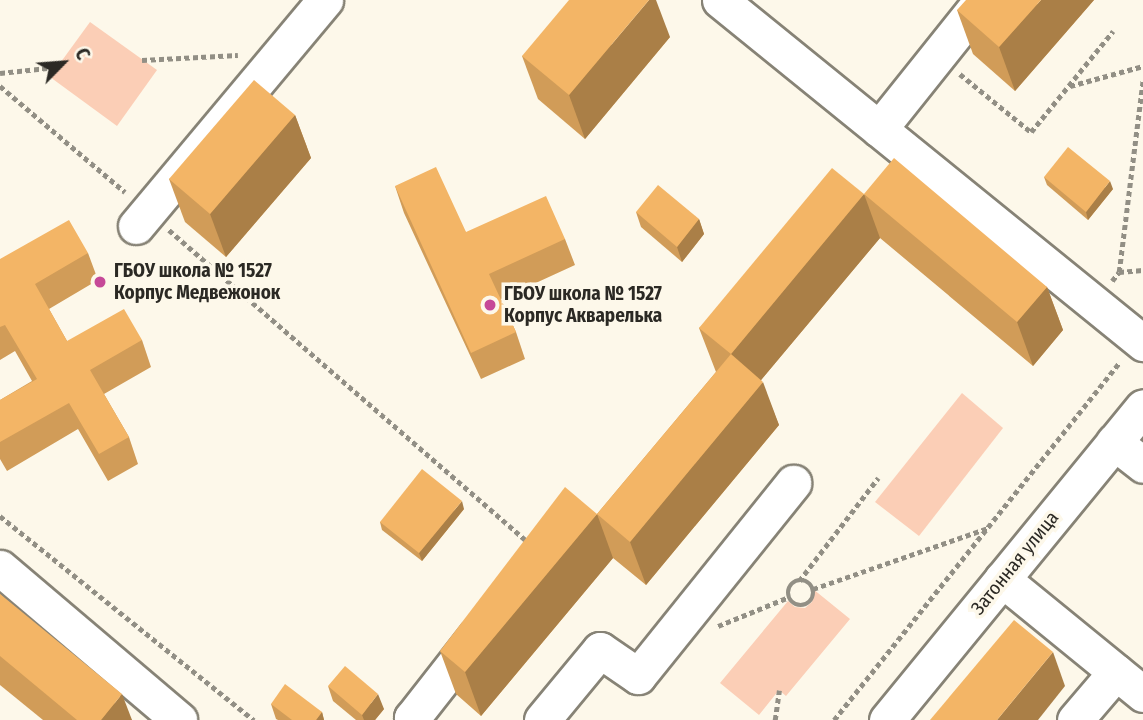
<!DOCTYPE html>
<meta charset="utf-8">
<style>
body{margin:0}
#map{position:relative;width:1143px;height:720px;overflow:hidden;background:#fdf8ea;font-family:"Fira Sans Condensed",sans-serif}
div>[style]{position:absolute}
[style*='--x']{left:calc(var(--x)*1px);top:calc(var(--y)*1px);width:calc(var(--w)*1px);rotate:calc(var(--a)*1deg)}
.green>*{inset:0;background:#fbceb6}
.path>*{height:4.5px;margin-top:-2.25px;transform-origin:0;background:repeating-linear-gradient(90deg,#928f85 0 5px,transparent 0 8.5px)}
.path>.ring{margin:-2.25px;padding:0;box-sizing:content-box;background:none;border:4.5px solid #928f85;border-radius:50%}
.roads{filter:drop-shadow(2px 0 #878376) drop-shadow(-2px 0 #878376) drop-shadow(0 2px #878376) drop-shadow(0 -2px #878376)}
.minor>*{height:35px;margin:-17.5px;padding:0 17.5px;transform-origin:17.5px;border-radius:17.5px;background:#fff}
.wall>*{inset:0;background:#d19c58}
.shaded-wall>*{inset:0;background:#aa7f47}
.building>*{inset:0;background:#f3b566}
.dots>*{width:19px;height:19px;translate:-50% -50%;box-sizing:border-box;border:4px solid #fdf8ea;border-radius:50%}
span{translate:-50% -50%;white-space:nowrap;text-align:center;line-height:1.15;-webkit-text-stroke:7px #fdf8ea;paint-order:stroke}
.poi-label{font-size:19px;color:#2b2924;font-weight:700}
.left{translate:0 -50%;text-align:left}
.street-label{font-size:19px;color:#2b2924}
.north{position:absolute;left:28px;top:28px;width:70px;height:70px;-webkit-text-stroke:5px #fdf8ea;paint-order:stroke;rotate:65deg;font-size:19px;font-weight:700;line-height:28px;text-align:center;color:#2b2924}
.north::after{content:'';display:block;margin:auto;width:24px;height:32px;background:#2b2924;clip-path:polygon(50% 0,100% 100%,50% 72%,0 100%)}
</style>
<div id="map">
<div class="green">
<div style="clip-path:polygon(90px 22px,157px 70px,117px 126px,50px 77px)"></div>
<div style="clip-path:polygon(962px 393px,1003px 428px,919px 536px,875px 502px)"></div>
<div style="clip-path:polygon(813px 589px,850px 619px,786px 696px,779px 690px,759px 715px,720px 683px,788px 601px,795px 607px,805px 608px,812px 602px)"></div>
</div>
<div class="path">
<div style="--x:142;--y:60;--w:96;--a:-3"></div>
<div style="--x:0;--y:73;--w:57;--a:-6"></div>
<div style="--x:960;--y:74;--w:92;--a:39.2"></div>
<div style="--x:1031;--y:132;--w:130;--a:-50.9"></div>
<div style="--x:0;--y:86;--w:164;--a:40.3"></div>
<div style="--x:1070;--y:86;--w:76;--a:-15.3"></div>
<div style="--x:169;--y:230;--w:477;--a:41"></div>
<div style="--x:1119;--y:272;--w:24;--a:-5"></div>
<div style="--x:1112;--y:281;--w:11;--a:-52"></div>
<div style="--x:1119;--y:272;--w:194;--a:-82.9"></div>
<div style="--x:0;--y:516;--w:326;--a:38.8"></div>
<div class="ring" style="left:788px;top:580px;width:21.5px;height:21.5px"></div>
<div style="--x:799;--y:581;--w:130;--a:-52.5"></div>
<div style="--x:813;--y:589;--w:185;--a:-19.2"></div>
<div style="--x:718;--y:626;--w:77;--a:-22.2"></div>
<div style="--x:775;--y:720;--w:30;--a:-82"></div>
<div style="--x:834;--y:720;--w:458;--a:-51.4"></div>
</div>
<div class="roads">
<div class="minor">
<div style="--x:720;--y:0;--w:545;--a:39.04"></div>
<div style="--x:879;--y:129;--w:165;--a:-51.4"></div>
<div style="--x:136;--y:226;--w:295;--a:-50.1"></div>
<div style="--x:1114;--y:442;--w:37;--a:38"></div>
<div style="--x:0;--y:568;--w:235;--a:40.3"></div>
<div style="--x:1002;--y:579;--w:182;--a:39.2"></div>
<div style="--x:414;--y:720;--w:3;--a:-135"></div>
<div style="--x:412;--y:718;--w:105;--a:-51.9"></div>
<div style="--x:542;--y:720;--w:91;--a:-50.4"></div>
<div style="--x:600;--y:650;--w:46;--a:34.4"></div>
<div style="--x:638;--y:676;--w:248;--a:-51.2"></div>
<div style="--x:887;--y:720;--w:404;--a:-50.7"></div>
<div style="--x:1075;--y:720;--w:63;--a:-49.5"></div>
</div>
</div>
<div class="wall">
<div style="clip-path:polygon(1094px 0,1015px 91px,973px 54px,957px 10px)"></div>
<div style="clip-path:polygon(670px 37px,585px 139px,538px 99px,522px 56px)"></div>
<div style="clip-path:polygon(295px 115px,311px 158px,226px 257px,185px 222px,169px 179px)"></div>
<div style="clip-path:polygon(1044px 177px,1113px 189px,1088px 220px,1047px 185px)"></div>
<div style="clip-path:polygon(395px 186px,466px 232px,565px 239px,575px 265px,501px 299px,516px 332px,525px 359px,481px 379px,404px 213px)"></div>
<div style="clip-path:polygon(864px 194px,1047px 287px,1063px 330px,1033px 366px,880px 238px,761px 380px,779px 425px,646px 585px,613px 558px,481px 716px,456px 694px,440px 651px,597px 514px,716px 372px,699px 328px)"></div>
<div style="clip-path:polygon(636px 212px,699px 219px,704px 234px,682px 262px,641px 227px)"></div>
<div style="clip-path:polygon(88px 253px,98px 280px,49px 309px,67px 341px,142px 340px,151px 367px,104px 394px,129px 437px,138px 464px,108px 481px,78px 429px,7px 471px,0 459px,0 400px,32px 381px,15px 351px,0 360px,0 259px)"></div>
<div style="clip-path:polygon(464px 509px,422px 561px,382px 530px,380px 522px)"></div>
<div style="clip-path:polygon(0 594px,132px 720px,43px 720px,0 685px)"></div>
<div style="clip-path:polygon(328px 686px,384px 709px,375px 720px,356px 720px,333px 701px)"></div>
<div style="clip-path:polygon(271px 704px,322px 712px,324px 720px,278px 720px,276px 719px)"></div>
</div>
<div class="shaded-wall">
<div style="clip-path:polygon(649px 0,656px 0,670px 37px,585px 139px,569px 95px)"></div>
<div style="clip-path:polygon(1041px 0,1094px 0,1015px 91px,999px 47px)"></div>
<div style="clip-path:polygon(295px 115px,311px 158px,226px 257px,210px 214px)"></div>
<div style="clip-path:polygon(1110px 181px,1113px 189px,1088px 220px,1086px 212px)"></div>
<div style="clip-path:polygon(864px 194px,880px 238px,746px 398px,731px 354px)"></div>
<div style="clip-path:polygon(699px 219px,704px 234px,682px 262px,677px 247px)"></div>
<div style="clip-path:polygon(1047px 287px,1063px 330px,1033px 366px,1017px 322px)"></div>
<div style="clip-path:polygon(763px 382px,779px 425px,646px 585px,630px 542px)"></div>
<div style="clip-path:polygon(462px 501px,464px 509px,422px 561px,419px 553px)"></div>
<div style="clip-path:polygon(597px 514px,613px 558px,481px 716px,465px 672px)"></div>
<div style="clip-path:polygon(1053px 652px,1065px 686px,1038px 720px,997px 720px)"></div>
<div style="clip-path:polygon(122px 694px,132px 720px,101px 720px)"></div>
<div style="clip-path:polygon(378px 694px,384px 709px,375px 720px,364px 720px,362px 715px)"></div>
<div style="clip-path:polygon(322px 712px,324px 720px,316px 720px)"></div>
</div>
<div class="building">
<div style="clip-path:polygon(569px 0,649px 0,569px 95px,522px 56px)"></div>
<div style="clip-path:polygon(966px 0,1041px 0,999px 47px,957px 10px)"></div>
<div style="clip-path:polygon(254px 80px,295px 115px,210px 214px,169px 179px)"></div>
<div style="clip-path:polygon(1068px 147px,1110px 181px,1086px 212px,1044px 177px)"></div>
<div style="clip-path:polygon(894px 158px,1047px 287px,1017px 322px,864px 194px)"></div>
<div style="clip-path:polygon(436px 167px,466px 232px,546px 196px,565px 239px,489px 274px,516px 332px,471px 353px,395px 186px)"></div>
<div style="clip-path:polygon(832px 168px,864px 194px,731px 354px,699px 328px)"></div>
<div style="clip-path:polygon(658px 185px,699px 219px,677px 247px,636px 212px)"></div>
<div style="clip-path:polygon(69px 220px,88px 253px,35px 284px,67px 341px,124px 309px,142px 340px,90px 370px,129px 437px,99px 454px,69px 403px,0 442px,0 400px,37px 379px,5px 325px,0 327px,0 259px)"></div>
<div style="clip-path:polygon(731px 354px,763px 382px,630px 542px,597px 514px)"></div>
<div style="clip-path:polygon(422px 469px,462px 501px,419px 553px,380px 522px)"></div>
<div style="clip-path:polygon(565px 487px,597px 514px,465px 672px,440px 651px)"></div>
<div style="clip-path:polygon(0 594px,122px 694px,101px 720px,77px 720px,0 656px)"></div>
<div style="clip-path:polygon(1014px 620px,1053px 652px,997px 720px,930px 720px)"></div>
<div style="clip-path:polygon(345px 666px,378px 694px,362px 715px,328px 686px)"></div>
<div style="clip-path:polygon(285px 684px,322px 712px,316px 720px,292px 720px,271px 704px)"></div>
</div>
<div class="dots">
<div style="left:100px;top:282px;background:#c64998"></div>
<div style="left:490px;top:305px;background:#c64998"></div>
</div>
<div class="poi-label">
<span class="left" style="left:114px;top:282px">ГБОУ школа № 1527<br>Корпус Медвежонок</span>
<span class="left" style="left:504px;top:305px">ГБОУ школа № 1527<br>Корпус Акварелька</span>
</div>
<div class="street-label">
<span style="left:1015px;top:563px;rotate:-51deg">Затонная улица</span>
</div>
<div class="north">С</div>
</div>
